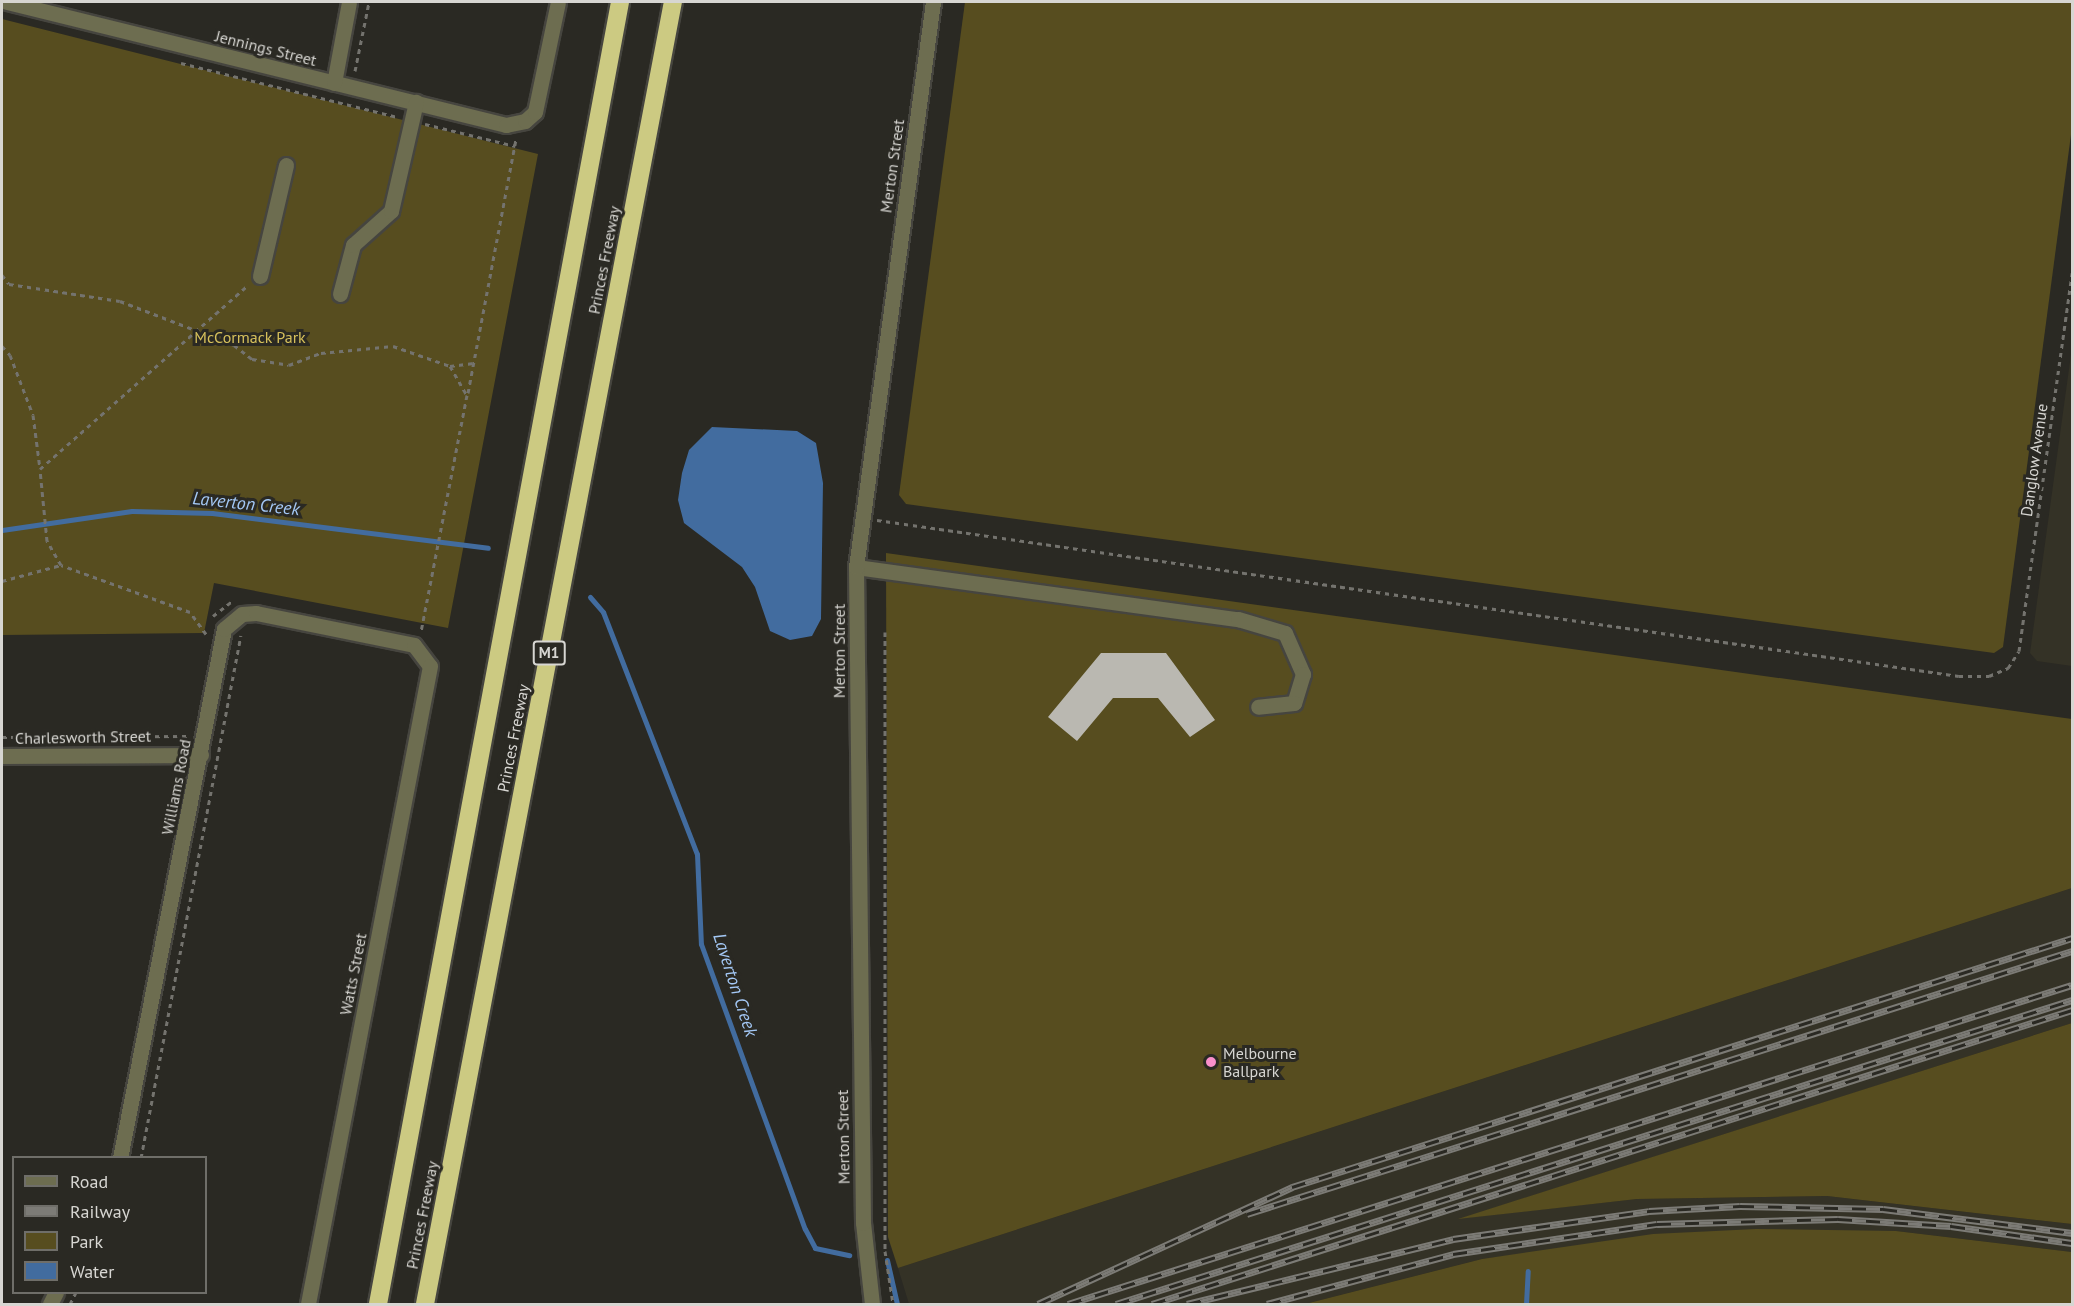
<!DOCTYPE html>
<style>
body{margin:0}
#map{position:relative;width:2074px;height:1306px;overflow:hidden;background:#2a2923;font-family:"PT Sans",sans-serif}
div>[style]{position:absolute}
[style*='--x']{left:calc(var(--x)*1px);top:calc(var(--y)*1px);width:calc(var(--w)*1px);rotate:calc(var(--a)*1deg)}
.built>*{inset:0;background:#343226}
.green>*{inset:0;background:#574d1f}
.water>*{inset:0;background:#426c9f}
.stream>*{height:5px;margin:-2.5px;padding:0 2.5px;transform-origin:2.5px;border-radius:2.5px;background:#426c9f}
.building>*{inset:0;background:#bab8b1}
.path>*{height:3px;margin-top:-1.5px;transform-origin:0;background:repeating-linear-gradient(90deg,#74736e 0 4.5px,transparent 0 9px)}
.roads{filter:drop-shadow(2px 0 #46453f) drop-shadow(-2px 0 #46453f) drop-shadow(0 2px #46453f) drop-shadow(0 -2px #46453f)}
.minor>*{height:15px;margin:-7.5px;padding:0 7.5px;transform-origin:7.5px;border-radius:7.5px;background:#6d6d50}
.highway>*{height:18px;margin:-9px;padding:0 9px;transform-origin:9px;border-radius:9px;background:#ccca82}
.rail>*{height:7px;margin-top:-3.5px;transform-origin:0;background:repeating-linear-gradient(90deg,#2a2923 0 14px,#7c7b76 0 28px);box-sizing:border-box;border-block:2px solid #7c7b76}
.dots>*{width:16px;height:16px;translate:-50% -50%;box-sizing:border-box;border:3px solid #2a2923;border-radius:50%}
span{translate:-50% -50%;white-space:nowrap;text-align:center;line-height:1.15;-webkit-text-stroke:6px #2a2923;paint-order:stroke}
.shield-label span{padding:2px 4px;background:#2a2923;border:2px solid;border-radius:4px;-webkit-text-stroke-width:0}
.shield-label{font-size:15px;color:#d7d6d2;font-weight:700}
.street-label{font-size:16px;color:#d7d6d2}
.park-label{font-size:16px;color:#d6c05b}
.poi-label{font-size:16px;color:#d7d6d2}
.left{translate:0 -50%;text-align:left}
.water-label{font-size:18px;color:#a4c8f5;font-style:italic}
.frame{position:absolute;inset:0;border:3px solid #d7d6d2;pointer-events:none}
.legend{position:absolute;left:12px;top:1156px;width:195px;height:138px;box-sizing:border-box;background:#2a2923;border:2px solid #6f6e69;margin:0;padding:8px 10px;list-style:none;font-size:18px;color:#d7d6d2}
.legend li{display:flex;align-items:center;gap:12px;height:30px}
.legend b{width:30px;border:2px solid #6f6e69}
</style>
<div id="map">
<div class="built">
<div style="clip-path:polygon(2072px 347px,2072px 666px,2037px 661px,2030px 653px)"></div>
<div style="clip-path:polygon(2072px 888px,2072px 1023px,1463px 1218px,1637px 1199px,1827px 1196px,2072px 1224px,2072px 1252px,1896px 1231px,1696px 1232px,1482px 1259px,1305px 1304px,909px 1304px,898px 1268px)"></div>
</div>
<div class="green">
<div style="clip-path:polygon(965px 2px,2072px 2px,2072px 127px,2003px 647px,1994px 653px,906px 504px,899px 495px)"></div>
<div style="clip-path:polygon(2px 19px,538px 154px,448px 628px,214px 583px,204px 633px,2px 635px)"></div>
<div style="clip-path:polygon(886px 553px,2072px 719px,2072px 888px,898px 1268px,888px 1237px)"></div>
<div style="clip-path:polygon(2072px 1023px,2072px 1224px,1827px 1196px,1637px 1199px,1458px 1219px)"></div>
<div style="clip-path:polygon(1756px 1229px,1896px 1231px,2072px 1252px,2072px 1304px,1305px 1304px,1482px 1259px,1653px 1234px)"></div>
</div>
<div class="water">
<div style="clip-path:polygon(712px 427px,797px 431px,816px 443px,823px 483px,821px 619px,812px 636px,790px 640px,770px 631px,755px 587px,742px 567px,684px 523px,678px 500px,682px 473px,689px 450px)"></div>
</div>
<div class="stream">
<div style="--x:2;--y:530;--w:131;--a:-8.3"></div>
<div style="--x:132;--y:511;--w:80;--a:1.4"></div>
<div style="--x:212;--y:513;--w:278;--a:7.2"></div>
<div style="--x:590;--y:597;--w:20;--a:49"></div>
<div style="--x:603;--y:612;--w:260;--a:68.8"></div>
<div style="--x:697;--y:854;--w:90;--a:87.5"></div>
<div style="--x:701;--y:944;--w:303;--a:70"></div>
<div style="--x:805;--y:1229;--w:21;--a:62"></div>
<div style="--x:815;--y:1248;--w:35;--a:12"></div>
<div style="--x:887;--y:1260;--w:45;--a:77.2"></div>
<div style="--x:1526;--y:1304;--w:33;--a:-87"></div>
</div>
<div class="building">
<div style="clip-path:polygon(1101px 653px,1166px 653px,1215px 720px,1190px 737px,1158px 698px,1113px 698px,1077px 741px,1048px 717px)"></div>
</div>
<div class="path">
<div style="--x:181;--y:63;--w:224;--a:14"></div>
<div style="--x:355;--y:71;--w:70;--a:-78.5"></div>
<div style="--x:425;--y:124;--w:93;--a:13.7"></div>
<div style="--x:2;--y:275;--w:11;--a:52"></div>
<div style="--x:9;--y:284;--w:112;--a:8.7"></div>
<div style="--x:120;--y:301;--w:122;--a:21.1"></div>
<div style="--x:234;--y:345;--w:23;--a:38"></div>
<div style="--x:252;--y:359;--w:37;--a:9"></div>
<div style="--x:289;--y:365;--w:34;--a:-21"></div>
<div style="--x:321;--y:353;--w:72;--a:-5.6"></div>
<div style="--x:393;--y:346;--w:60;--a:19.3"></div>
<div style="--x:450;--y:366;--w:34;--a:60"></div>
<div style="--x:467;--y:395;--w:241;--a:101"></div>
<div style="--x:2;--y:346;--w:12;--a:48"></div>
<div style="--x:10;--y:355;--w:64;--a:69"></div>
<div style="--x:33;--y:415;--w:54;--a:82.6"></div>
<div style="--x:450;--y:366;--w:24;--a:-7"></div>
<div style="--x:468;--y:393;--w:259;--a:-79.3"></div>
<div style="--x:877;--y:520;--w:1093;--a:8.2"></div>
<div style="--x:1959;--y:676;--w:30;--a:0"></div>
<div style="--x:1989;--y:676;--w:21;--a:-23"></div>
<div style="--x:2008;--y:668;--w:20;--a:-57"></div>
<div style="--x:2019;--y:651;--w:382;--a:-82"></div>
<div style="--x:2;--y:581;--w:61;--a:-15.2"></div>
<div style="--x:213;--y:616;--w:23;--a:-38"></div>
<div style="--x:885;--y:632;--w:619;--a:90"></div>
<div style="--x:885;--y:1251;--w:54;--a:81.4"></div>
<div style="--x:206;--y:634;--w:27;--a:-126"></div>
<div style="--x:190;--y:612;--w:137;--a:-160"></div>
<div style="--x:61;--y:565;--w:28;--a:-120"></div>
<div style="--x:47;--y:541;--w:72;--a:-95.6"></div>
<div style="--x:40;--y:469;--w:278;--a:-41.5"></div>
<div style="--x:2;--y:737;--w:186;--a:-0.3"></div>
<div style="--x:141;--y:1158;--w:532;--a:-79.18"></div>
<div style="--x:70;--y:1304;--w:13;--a:-63"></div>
</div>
<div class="roads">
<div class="minor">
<div style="--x:7;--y:2;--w:514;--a:13.85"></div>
<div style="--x:506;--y:125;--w:19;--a:-12"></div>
<div style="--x:525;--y:121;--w:13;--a:-42"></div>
<div style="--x:535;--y:112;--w:112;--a:-78.2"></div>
<div style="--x:334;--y:83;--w:82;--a:-79.5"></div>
<div style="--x:260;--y:276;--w:114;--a:-76.8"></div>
<div style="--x:340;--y:294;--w:51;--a:-75.1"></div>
<div style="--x:353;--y:245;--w:51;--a:-41.8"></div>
<div style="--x:391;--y:211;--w:112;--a:-77.1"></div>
<div style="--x:856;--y:567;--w:386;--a:7.8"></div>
<div style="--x:1238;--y:619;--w:49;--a:16.6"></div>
<div style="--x:1285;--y:633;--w:45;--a:66.3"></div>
<div style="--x:1303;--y:674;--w:30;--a:107"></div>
<div style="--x:1294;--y:703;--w:36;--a:174"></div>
<div style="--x:2;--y:756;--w:199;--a:-0.3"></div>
<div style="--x:120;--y:1158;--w:539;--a:-78.88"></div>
<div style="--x:224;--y:629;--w:23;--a:-40"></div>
<div style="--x:242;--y:614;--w:14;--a:-4"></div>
<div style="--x:256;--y:613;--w:161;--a:11.4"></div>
<div style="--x:414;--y:645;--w:26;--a:53"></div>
<div style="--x:430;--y:666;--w:650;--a:100.83"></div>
<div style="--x:50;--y:1304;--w:13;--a:-63"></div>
<div style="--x:872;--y:1304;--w:81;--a:-96.3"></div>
<div style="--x:863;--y:1223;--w:656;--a:-90.61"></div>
<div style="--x:856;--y:567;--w:570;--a:-82.24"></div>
</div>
<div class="highway">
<div style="--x:378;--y:1304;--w:1324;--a:-79.47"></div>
<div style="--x:425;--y:1304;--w:1325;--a:-79.22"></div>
</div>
</div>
<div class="rail">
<div style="--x:1247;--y:1214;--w:866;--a:-17.68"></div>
<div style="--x:1038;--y:1304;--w:280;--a:-24.7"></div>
<div style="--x:1292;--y:1187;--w:819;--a:-17.7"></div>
<div style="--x:1068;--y:1304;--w:1053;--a:-17.63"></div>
<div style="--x:1116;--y:1304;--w:1003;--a:-17.64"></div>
<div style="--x:1152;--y:1304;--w:966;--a:-17.72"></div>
<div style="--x:1187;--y:1304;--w:274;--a:-13.7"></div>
<div style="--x:1453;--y:1239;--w:198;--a:-8.1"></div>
<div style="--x:1649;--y:1211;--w:91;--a:-3.1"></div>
<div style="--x:1740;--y:1206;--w:143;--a:1.2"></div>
<div style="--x:1883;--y:1209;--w:191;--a:7.2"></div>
<div style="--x:1267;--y:1304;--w:193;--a:-15"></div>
<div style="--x:1453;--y:1254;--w:206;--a:-8.4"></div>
<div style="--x:1657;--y:1224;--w:181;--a:-1.6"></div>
<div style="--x:1838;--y:1219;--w:113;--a:3.5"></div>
<div style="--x:1951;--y:1226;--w:122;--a:8"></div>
</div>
<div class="dots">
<div style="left:1211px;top:1062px;background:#f98fca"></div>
</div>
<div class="shield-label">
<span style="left:549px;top:653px">M1</span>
</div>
<div class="street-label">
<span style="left:266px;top:48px;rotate:14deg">Jennings Street</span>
<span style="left:892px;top:166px;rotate:-82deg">Merton Street</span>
<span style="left:604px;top:260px;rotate:-79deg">Princes Freeway</span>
<span style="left:2034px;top:460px;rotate:-82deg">Danglow Avenue</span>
<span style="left:839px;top:651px;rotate:-90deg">Merton Street</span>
<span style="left:83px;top:737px;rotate:-1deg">Charlesworth Street</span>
<span style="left:513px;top:738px;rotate:-79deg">Princes Freeway</span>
<span style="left:176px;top:787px;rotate:-79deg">Williams Road</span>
<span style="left:353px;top:974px;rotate:-79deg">Watts Street</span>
<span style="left:843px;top:1137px;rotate:-91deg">Merton Street</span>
<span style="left:422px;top:1215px;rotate:-79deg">Princes Freeway</span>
</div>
<div class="park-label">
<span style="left:250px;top:337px">McCormack Park</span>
</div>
<div class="poi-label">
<span class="left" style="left:1223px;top:1062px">Melbourne<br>Ballpark</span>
</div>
<div class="water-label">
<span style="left:246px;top:504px;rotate:6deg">Laverton Creek</span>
<span style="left:735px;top:985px;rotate:72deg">Laverton Creek</span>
</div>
<div class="frame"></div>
<ul class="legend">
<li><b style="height:8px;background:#6d6d50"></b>Road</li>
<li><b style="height:8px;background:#7c7b76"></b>Railway</li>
<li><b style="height:16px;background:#574d1f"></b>Park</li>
<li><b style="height:16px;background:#426c9f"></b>Water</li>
</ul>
</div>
